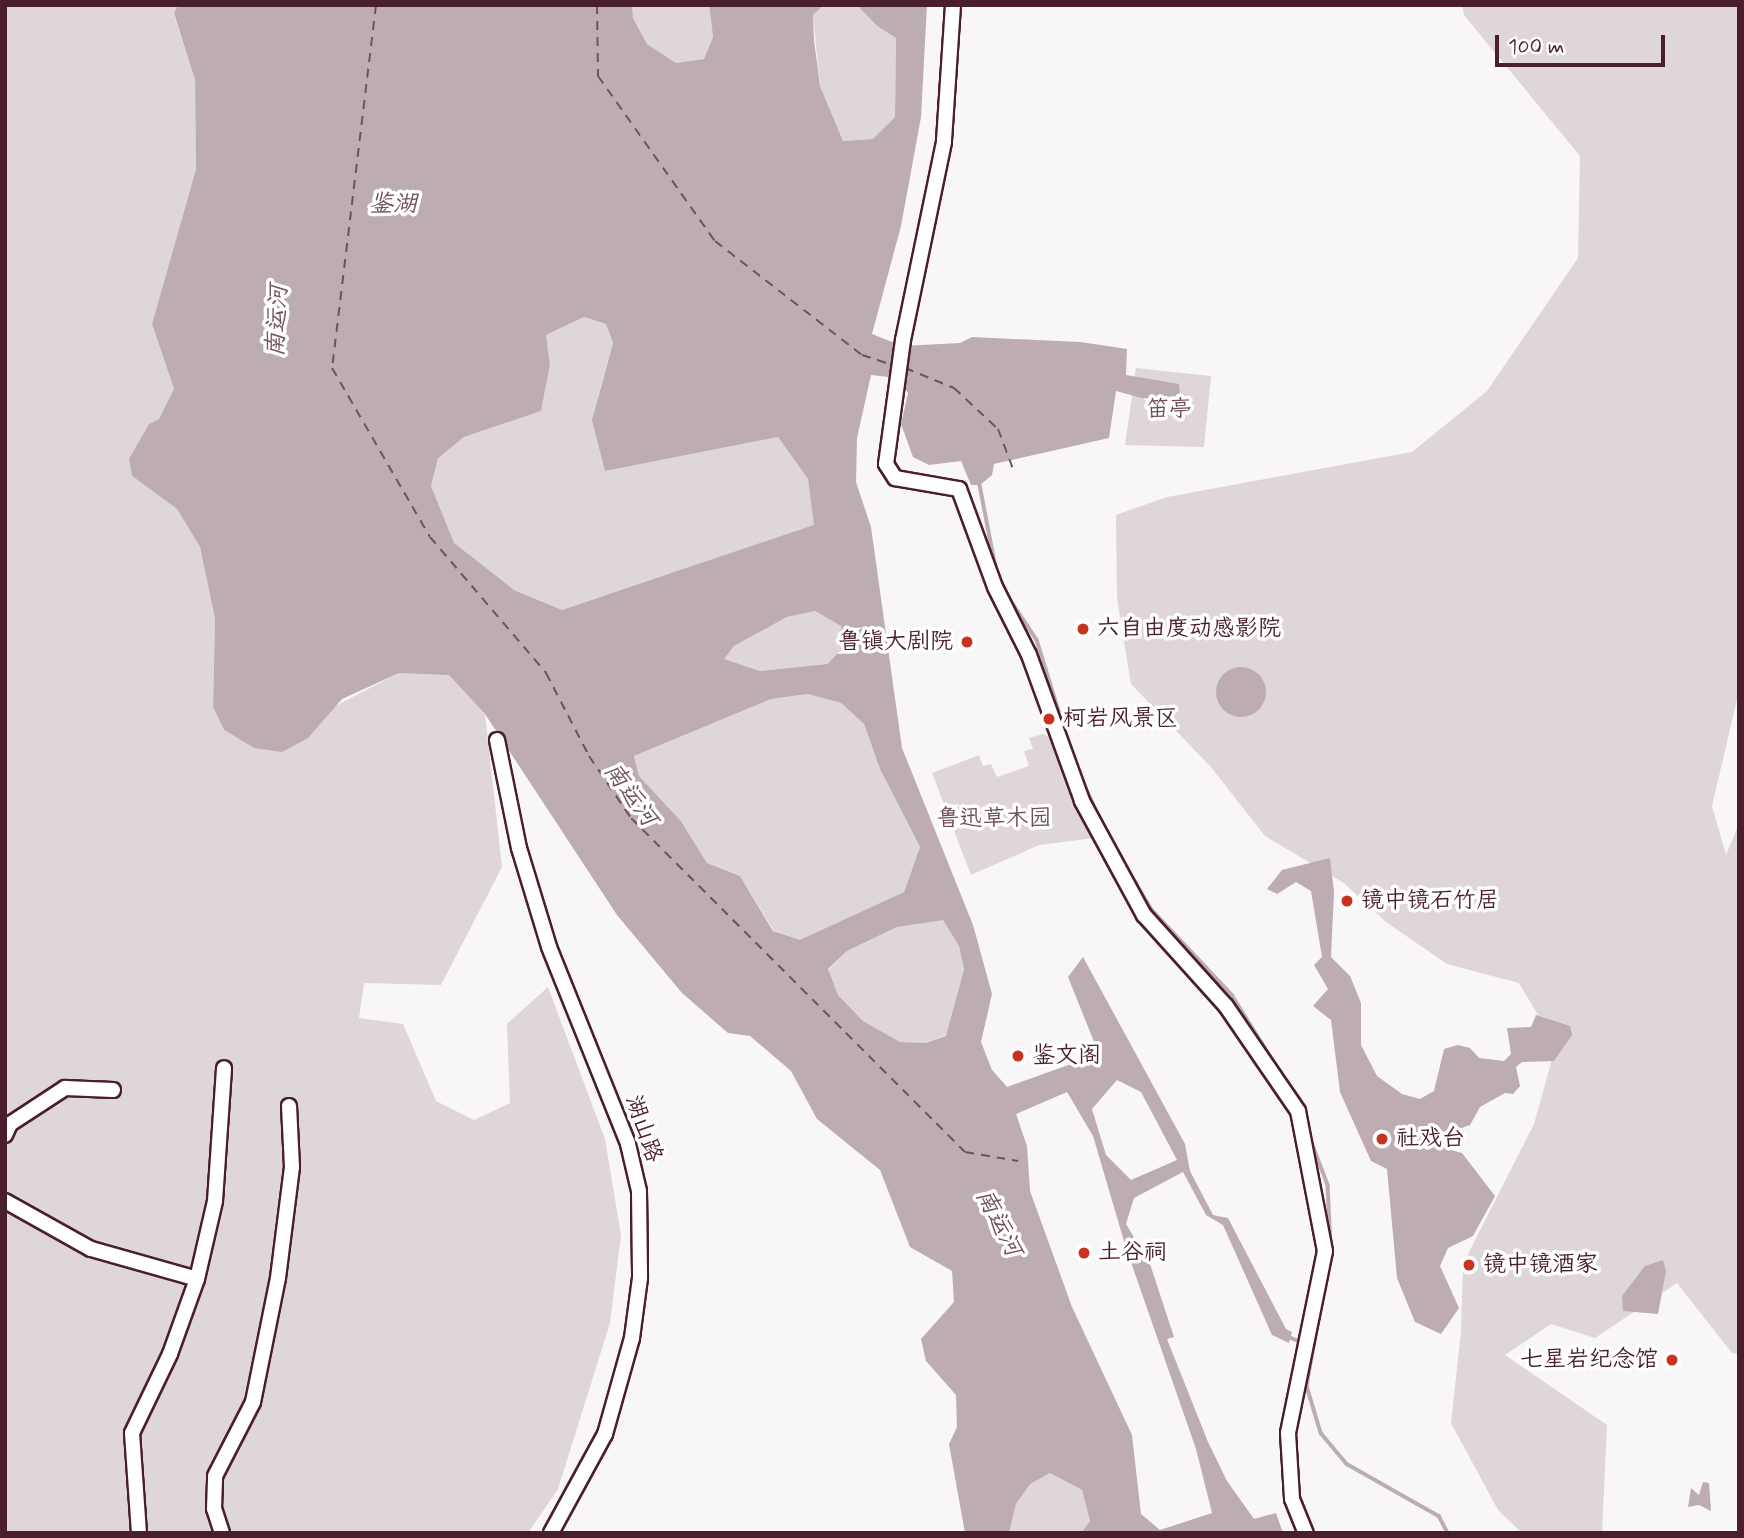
<!DOCTYPE html>
<meta charset="utf-8">
<style>
body{margin:0}
#map{position:relative;width:1744px;height:1538px;overflow:hidden;background:#f8f6f7;font-family:Mynerve,"LXGW WenKai TC",sans-serif}
div>[style]{position:absolute}
[style*='--x']{left:calc(var(--x)*1px);top:calc(var(--y)*1px);width:calc(var(--w)*1px);rotate:calc(var(--a)*1deg)}
.green>*{inset:0;background:#ded6d9}
.water>*{inset:0;background:#bdadb0}
.round{border-radius:50%}
.stream>*{height:3.5px;margin:-1.75px;padding:0 1.75px;transform-origin:1.75px;border-radius:1.75px;background:#bdadb0}
.ferry>*{height:2px;margin-top:-1px;transform-origin:0;background:repeating-linear-gradient(90deg,#72515a 0 9px,transparent 0 16px)}
.roads{filter:drop-shadow(2px 0 #4a1f2b) drop-shadow(-2px 0 #4a1f2b) drop-shadow(0 2px #4a1f2b) drop-shadow(0 -2px #4a1f2b)}
.minor>*{height:14px;margin:-7px;padding:0 7px;transform-origin:7px;border-radius:7px;background:#fff}
.dots>*{width:19px;height:19px;translate:-50% -50%;box-sizing:border-box;border:4px solid #fff;border-radius:50%}
span{translate:-50% -50%;white-space:nowrap;text-align:center;line-height:1.15;-webkit-text-stroke:7px #fff;paint-order:stroke}
.park-label{font-size:23px;color:#6f4d56}
.poi-label{font-size:23px;color:#4a1f2b}
.left{translate:0 -50%;text-align:left}
.right{translate:-100% -50%;text-align:right}
.street-label{font-size:23px;color:#4a1f2b}
.water-label{font-size:24px;color:#72515a;font-style:italic}
.frame{position:absolute;inset:0;border:7px solid #4a1f2b;pointer-events:none}
.scale{position:absolute;left:1495px;top:35px;width:170px;height:32px;box-sizing:border-box;border:4px solid #4a1f2b;border-top:0;padding-left:9px;font-size:21px;line-height:24px;white-space:nowrap;color:#4a1f2b;-webkit-text-stroke:5px #fff;paint-order:stroke}
</style>
<div id="map">
<div class="green">
<div style="clip-path:polygon(5px 5px,178px 5px,174px 14px,195px 80px,196px 169px,152px 324px,174px 389px,132px 476px,177px 509px,200px 547px,215px 619px,213px 707px,224px 730px,254px 748px,399px 673px,449px 674px,485px 714px,502px 867px,441px 985px,364px 983px,359px 1018px,403px 1024px,436px 1101px,474px 1120px,510px 1103px,507px 1024px,548px 987px,605px 1139px,621px 1235px,610px 1323px,558px 1489px,528px 1533px,5px 1533px)"></div>
<div style="clip-path:polygon(632px 5px,709px 5px,713px 37px,704px 59px,676px 63px,647px 44px,633px 18px)"></div>
<div style="clip-path:polygon(824px 5px,857px 5px,877px 26px,896px 38px,895px 117px,874px 139px,843px 141px,820px 86px,813px 15px)"></div>
<div style="clip-path:polygon(1462px 5px,1739px 5px,1739px 691px,1712px 806px,1726px 855px,1739px 824px,1739px 1354px,1732px 1353px,1677px 1283px,1595px 1338px,1551px 1324px,1505px 1355px,1607px 1425px,1602px 1533px,1522px 1533px,1498px 1510px,1451px 1423px,1461px 1332px,1463px 1264px,1534px 1124px,1556px 1045px,1519px 983px,1447px 964px,1386px 922px,1344px 883px,1265px 836px,1210px 766px,1131px 684px,1117px 598px,1116px 515px,1167px 497px,1412px 452px,1487px 391px,1578px 258px,1580px 156px,1464px 15px)"></div>
<div style="clip-path:polygon(584px 317px,606px 324px,613px 343px,598px 396px,605px 471px,778px 437px,808px 479px,815px 526px,562px 610px,514px 590px,453px 543px,431px 486px,437px 458px,464px 437px,541px 411px,550px 365px,546px 335px)"></div>
<div style="clip-path:polygon(1136px 368px,1211px 376px,1204px 447px,1125px 445px)"></div>
<div style="clip-path:polygon(815px 611px,841px 626px,843px 648px,827px 664px,760px 671px,723px 659px,734px 646px,787px 617px)"></div>
<div style="clip-path:polygon(808px 694px,841px 703px,864px 724px,880px 769px,920px 847px,904px 892px,800px 941px,774px 931px,740px 876px,707px 863px,681px 821px,639px 776px,634px 756px,771px 699px)"></div>
<div style="clip-path:polygon(1043px 734px,1054px 740px,1094px 838px,1039px 845px,971px 875px,932px 773px,979px 755px,983px 766px,991px 764px,997px 777px,1029px 766px,1024px 751px,1033px 749px,1029px 738px)"></div>
<div style="clip-path:polygon(943px 919px,959px 946px,964px 968px,947px 1035px,926px 1043px,900px 1042px,863px 1021px,838px 995px,828px 970px,847px 951px,897px 927px)"></div>
<div style="clip-path:polygon(1050px 1473px,1082px 1490px,1090px 1521px,1081px 1533px,1009px 1533px,1016px 1504px,1030px 1483px)"></div>
</div>
<div class="water">
<div style="clip-path:polygon(evenodd,178px 5px,632px 5px,633px 18px,647px 44px,676px 63px,704px 59px,713px 37px,709px 5px,824px 5px,813px 15px,814px 40px,820px 86px,843px 141px,873px 139px,895px 117px,896px 38px,877px 26px,857px 5px,927px 5px,921px 117px,901px 226px,872px 334px,902px 346px,960px 343px,972px 337px,1080px 342px,1127px 349px,1126px 375px,1179px 384px,1180px 397px,1160px 403px,1116px 391px,1109px 438px,994px 464px,992px 475px,980px 485px,971px 485px,961px 461px,929px 465px,913px 457px,901px 424px,908px 393px,897px 378px,871px 375px,857px 438px,856px 482px,871px 527px,902px 748px,973px 925px,992px 994px,981px 1042px,992px 1070px,1007px 1087px,1099px 1054px,1068px 977px,1083px 957px,1185px 1144px,1190px 1171px,1213px 1215px,1228px 1218px,1286px 1329px,1292px 1332px,1289px 1343px,1272px 1335px,1223px 1225px,1206px 1215px,1183px 1172px,1134px 1198px,1126px 1224px,1150px 1264px,1174px 1337px,1167px 1339px,1208px 1442px,1227px 1481px,1254px 1519px,1276px 1513px,1283px 1533px,1081px 1533px,1090px 1521px,1082px 1490px,1050px 1473px,1030px 1484px,1016px 1504px,1009px 1533px,965px 1533px,949px 1444px,957px 1427px,956px 1395px,926px 1361px,921px 1339px,954px 1302px,952px 1271px,910px 1247px,880px 1170px,817px 1119px,791px 1071px,750px 1036px,728px 1033px,682px 993px,617px 915px,485px 714px,449px 675px,399px 673px,342px 699px,308px 738px,282px 752px,254px 748px,224px 730px,213px 707px,215px 619px,200px 547px,177px 509px,132px 476px,129px 459px,149px 424px,159px 419px,174px 389px,152px 324px,196px 169px,195px 80px,174px 13px,178px 5px,584px 317px,606px 324px,613px 343px,592px 420px,605px 471px,778px 437px,808px 479px,814px 525px,562px 610px,514px 590px,454px 543px,431px 486px,438px 458px,464px 437px,541px 411px,550px 365px,546px 335px,584px 317px,178px 5px,815px 611px,841px 626px,843px 648px,827px 664px,760px 671px,724px 659px,734px 646px,787px 617px,815px 611px,178px 5px,808px 694px,841px 703px,864px 724px,880px 769px,920px 847px,904px 892px,800px 940px,773px 931px,740px 876px,707px 863px,681px 821px,639px 776px,634px 756px,771px 699px,808px 694px,178px 5px,943px 920px,959px 946px,964px 969px,946px 1036px,926px 1043px,900px 1042px,863px 1021px,838px 995px,828px 969px,847px 951px,897px 927px,943px 920px,178px 5px,1117px 1080px,1141px 1092px,1177px 1160px,1131px 1180px,1106px 1155px,1092px 1109px,1117px 1080px,178px 5px,1067px 1092px,1093px 1136px,1126px 1248px,1196px 1449px,1212px 1513px,1160px 1530px,1141px 1514px,1132px 1435px,1072px 1307px,1030px 1191px,1027px 1146px,1016px 1114px,1067px 1092px)"></div>
<div class="round" style="left:1216px;top:667px;width:50px;height:50px"></div>
<div style="clip-path:polygon(1330px 858px,1334px 892px,1331px 957px,1350px 976px,1361px 1003px,1361px 1045px,1377px 1076px,1402px 1094px,1420px 1099px,1434px 1091px,1444px 1049px,1458px 1045px,1470px 1048px,1479px 1058px,1504px 1061px,1511px 1054px,1507px 1028px,1531px 1027px,1536px 1015px,1570px 1026px,1572px 1035px,1554px 1061px,1522px 1062px,1516px 1067px,1520px 1086px,1513px 1094px,1505px 1093px,1480px 1107px,1470px 1125px,1442px 1135px,1451px 1150px,1462px 1153px,1495px 1196px,1473px 1236px,1448px 1248px,1440px 1266px,1459px 1308px,1441px 1334px,1415px 1322px,1397px 1278px,1387px 1169px,1371px 1161px,1340px 1092px,1331px 1020px,1313px 1006px,1328px 989px,1314px 965px,1322px 957px,1311px 891px,1296px 882px,1277px 894px,1267px 889px,1282px 870px)"></div>
<div style="clip-path:polygon(1663px 1260px,1666px 1271px,1658px 1314px,1623px 1311px,1622px 1296px,1645px 1266px)"></div>
<div style="clip-path:polygon(1703px 1482px,1709px 1483px,1711px 1511px,1699px 1505px,1688px 1507px,1691px 1488px,1699px 1495px)"></div>
</div>
<div class="stream">
<div style="--x:980;--y:485;--w:90;--a:79.1"></div>
<div style="--x:1004;--y:590;--w:60;--a:56.6"></div>
<div style="--x:1037;--y:640;--w:121;--a:72.8"></div>
<div style="--x:1079;--y:773;--w:55;--a:65.3"></div>
<div style="--x:1122;--y:860;--w:58;--a:59"></div>
<div style="--x:1152;--y:910;--w:117;--a:46.7"></div>
<div style="--x:1232;--y:995;--w:119;--a:58"></div>
<div style="--x:1308;--y:1132;--w:57;--a:69.3"></div>
<div style="--x:1328;--y:1185;--w:62;--a:87.2"></div>
<div style="--x:1323;--y:1296;--w:91;--a:100.1"></div>
<div style="--x:1307;--y:1386;--w:49;--a:73.4"></div>
<div style="--x:1321;--y:1433;--w:40;--a:50"></div>
<div style="--x:1347;--y:1464;--w:106;--a:29.5"></div>
<div style="--x:1439;--y:1516;--w:19;--a:62"></div>
<div style="--x:1287;--y:1336;--w:17;--a:24"></div>
</div>
<div class="ferry">
<div style="--x:376;--y:5;--w:366;--a:96.9"></div>
<div style="--x:332;--y:368;--w:195;--a:59.9"></div>
<div style="--x:430;--y:537;--w:179;--a:49.5"></div>
<div style="--x:546;--y:673;--w:93;--a:62.6"></div>
<div style="--x:589;--y:756;--w:75;--a:55.9"></div>
<div style="--x:631;--y:818;--w:472;--a:45"></div>
<div style="--x:965;--y:1152;--w:54;--a:9.6"></div>
<div style="--x:597;--y:5;--w:71;--a:89.2"></div>
<div style="--x:598;--y:76;--w:202;--a:54.7"></div>
<div style="--x:715;--y:241;--w:186;--a:37.8"></div>
<div style="--x:862;--y:355;--w:33;--a:18"></div>
<div style="--x:905;--y:368;--w:53;--a:22.2"></div>
<div style="--x:954;--y:388;--w:60;--a:43"></div>
<div style="--x:998;--y:429;--w:43;--a:69.4"></div>
</div>
<div class="roads">
<div class="minor">
<div style="--x:953;--y:5;--w:137;--a:93.8"></div>
<div style="--x:944;--y:142;--w:202;--a:101.7"></div>
<div style="--x:903;--y:340;--w:125;--a:97.8"></div>
<div style="--x:886;--y:464;--w:17;--a:57"></div>
<div style="--x:895;--y:478;--w:65;--a:9.8"></div>
<div style="--x:959;--y:489;--w:104;--a:69.8"></div>
<div style="--x:995;--y:587;--w:76;--a:63.4"></div>
<div style="--x:1029;--y:655;--w:155;--a:70"></div>
<div style="--x:1082;--y:801;--w:130;--a:61.5"></div>
<div style="--x:1144;--y:915;--w:122;--a:48"></div>
<div style="--x:1226;--y:1006;--w:127;--a:55.6"></div>
<div style="--x:1298;--y:1111;--w:143;--a:79.1"></div>
<div style="--x:1325;--y:1251;--w:186;--a:101.5"></div>
<div style="--x:1288;--y:1433;--w:66;--a:86.5"></div>
<div style="--x:1292;--y:1499;--w:37;--a:68"></div>
<div style="--x:497;--y:740;--w:110;--a:78.5"></div>
<div style="--x:519;--y:848;--w:103;--a:73.1"></div>
<div style="--x:549;--y:947;--w:212;--a:68.1"></div>
<div style="--x:628;--y:1144;--w:48;--a:76.8"></div>
<div style="--x:639;--y:1191;--w:87;--a:89.3"></div>
<div style="--x:640;--y:1278;--w:61;--a:97.6"></div>
<div style="--x:632;--y:1338;--w:100;--a:105.7"></div>
<div style="--x:605;--y:1434;--w:113;--a:118.6"></div>
<div style="--x:5;--y:1135;--w:12;--a:-66"></div>
<div style="--x:10;--y:1124;--w:66;--a:-33.2"></div>
<div style="--x:65;--y:1088;--w:48;--a:2.4"></div>
<div style="--x:5;--y:1201;--w:98;--a:29.2"></div>
<div style="--x:91;--y:1249;--w:110;--a:15.8"></div>
<div style="--x:139;--y:1533;--w:100;--a:-94"></div>
<div style="--x:132;--y:1433;--w:88;--a:-64.3"></div>
<div style="--x:170;--y:1354;--w:80;--a:-70.2"></div>
<div style="--x:197;--y:1279;--w:80;--a:-77"></div>
<div style="--x:215;--y:1201;--w:133;--a:-86.1"></div>
<div style="--x:222;--y:1533;--w:25;--a:-108"></div>
<div style="--x:214;--y:1509;--w:33;--a:-88"></div>
<div style="--x:215;--y:1476;--w:83;--a:-62.8"></div>
<div style="--x:253;--y:1402;--w:126;--a:-78.6"></div>
<div style="--x:278;--y:1278;--w:112;--a:-82.8"></div>
<div style="--x:292;--y:1167;--w:61;--a:-92.8"></div>
</div>
</div>
<div class="dots">
<div style="left:1083px;top:629px;background:#c8321e"></div>
<div style="left:967px;top:642px;background:#c8321e"></div>
<div style="left:1049px;top:719px;background:#c8321e"></div>
<div style="left:1347px;top:901px;background:#c8321e"></div>
<div style="left:1018px;top:1056px;background:#c8321e"></div>
<div style="left:1382px;top:1139px;background:#c8321e"></div>
<div style="left:1084px;top:1253px;background:#c8321e"></div>
<div style="left:1469px;top:1265px;background:#c8321e"></div>
<div style="left:1672px;top:1360px;background:#c8321e"></div>
</div>
<div class="park-label">
<span style="left:1169px;top:410px">笛亭</span>
<span style="left:994px;top:819px">鲁迅草木园</span>
</div>
<div class="poi-label">
<span class="left" style="left:1097px;top:629px">六自由度动感影院</span>
<span class="right" style="left:953px;top:642px">鲁镇大剧院</span>
<span class="left" style="left:1063px;top:719px">柯岩风景区</span>
<span class="left" style="left:1361px;top:901px">镜中镜石竹居</span>
<span class="left" style="left:1032px;top:1056px">鉴文阁</span>
<span class="left" style="left:1396px;top:1139px">社戏台</span>
<span class="left" style="left:1098px;top:1253px">土谷祠</span>
<span class="left" style="left:1483px;top:1265px">镜中镜酒家</span>
<span class="right" style="left:1658px;top:1360px">七星岩纪念馆</span>
</div>
<div class="street-label">
<span style="left:643px;top:1129px;rotate:71deg">湖山路</span>
</div>
<div class="water-label">
<span style="left:393px;top:205px">鉴湖</span>
<span style="left:278px;top:321px;rotate:-87deg">南运河</span>
<span style="left:630px;top:795px;rotate:54deg">南运河</span>
<span style="left:998px;top:1223px;rotate:63deg">南运河</span>
</div>
<div class="frame"></div>
<div class="scale">100 m</div>
</div>
